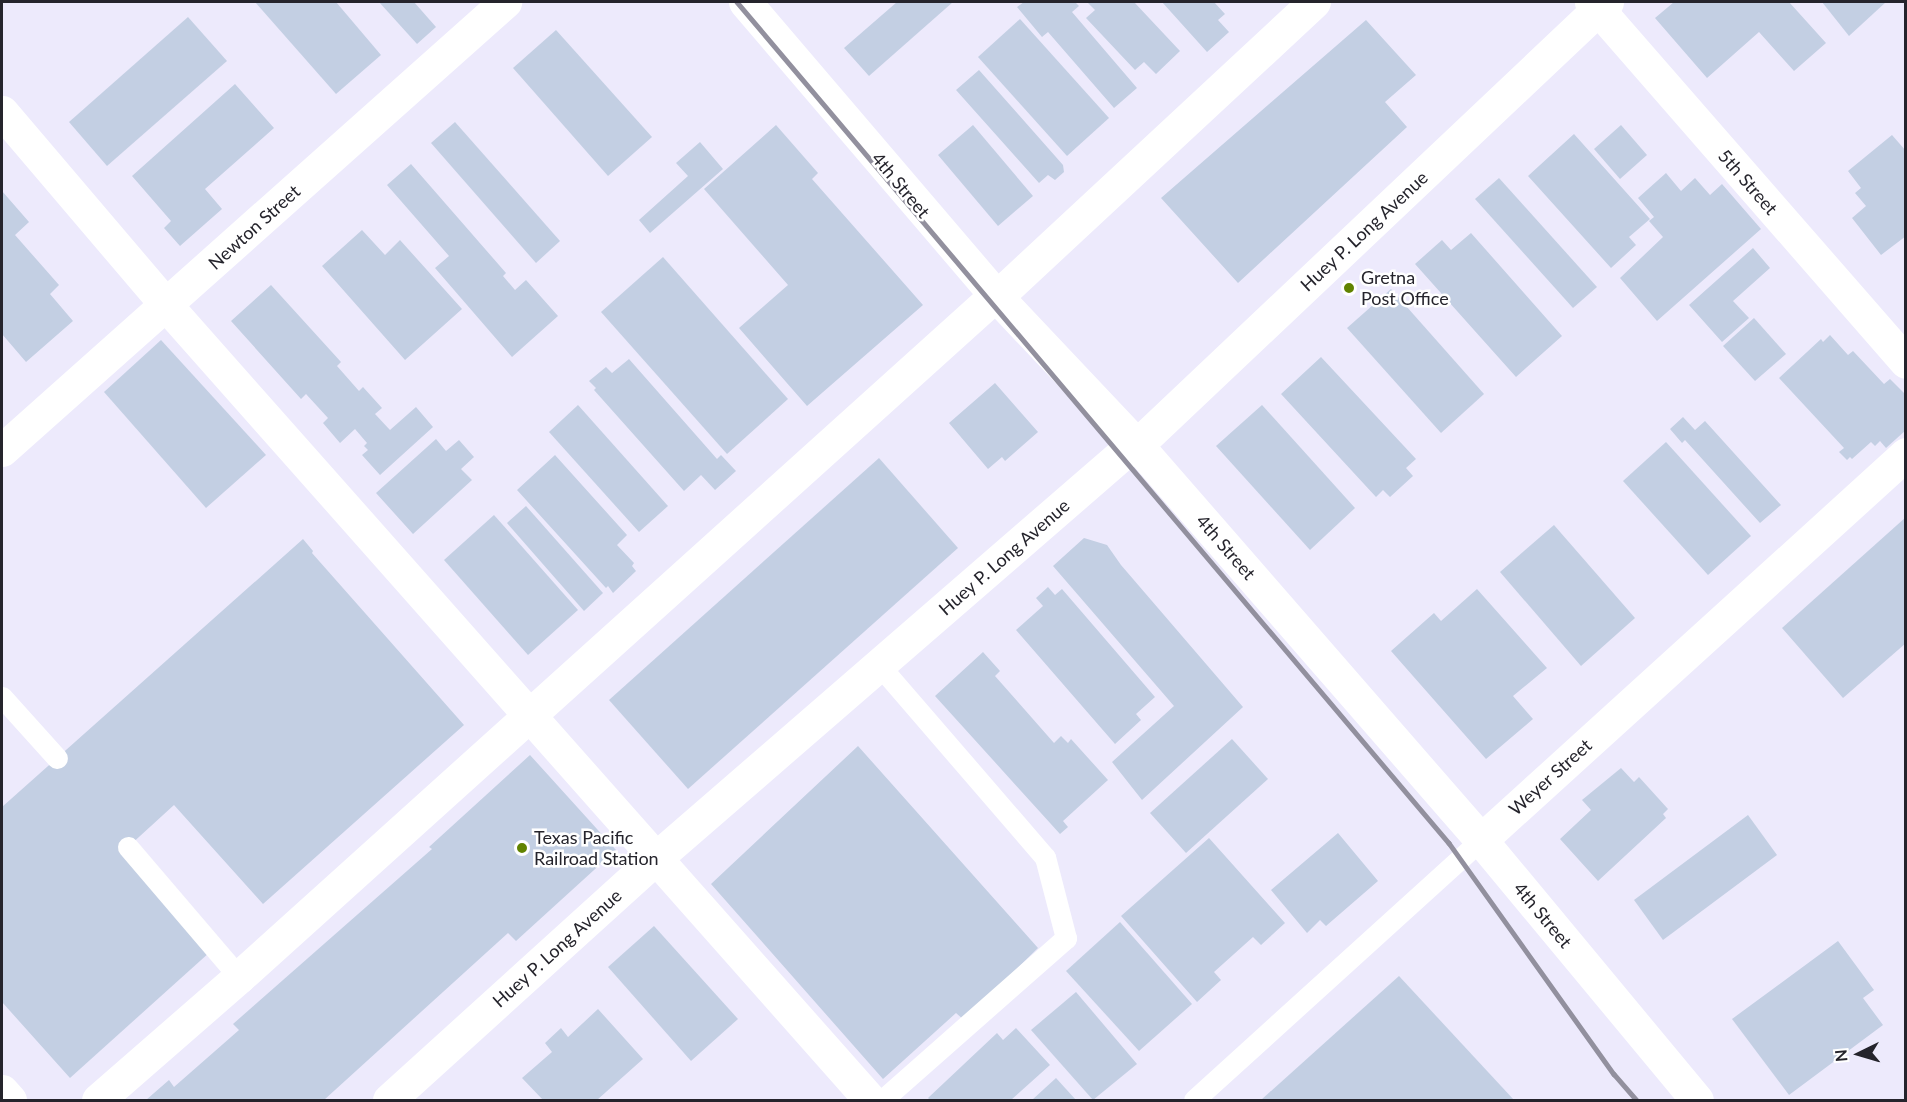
<!DOCTYPE html>
<style>
body{margin:0}
#map{position:relative;width:1907px;height:1102px;overflow:hidden;background:#edeafc;font-family:Lato,sans-serif}
div>[style]{position:absolute}
[style*='--x']{left:calc(var(--x)*1px);top:calc(var(--y)*1px);width:calc(var(--w)*1px);rotate:calc(var(--a)*1deg)}
.building>*{inset:0;background:#c3cfe3}
.service>*{height:21px;margin:-10.5px;padding:0 10.5px;transform-origin:10.5px;border-radius:10.5px;background:#fff}
.minor>*{height:33px;margin:-16.5px;padding:0 16.5px;transform-origin:16.5px;border-radius:16.5px;background:#fff}
.secondary>*{height:33px;margin:-16.5px;padding:0 16.5px;transform-origin:16.5px;border-radius:16.5px;background:#fff}
.rail>*{height:4.5px;margin:-2.25px;padding:0 2.25px;transform-origin:2.25px;border-radius:2.25px;background:#92909e}
.dots>*{width:16px;height:16px;translate:-50% -50%;box-sizing:border-box;border:3px solid #fff;border-radius:50%}
span{translate:-50% -50%;white-space:nowrap;text-align:center;line-height:1.15;-webkit-text-stroke:5px #fff;paint-order:stroke}
.street-label{font-size:18px;color:#25242c}
.poi-label{font-size:18px;color:#25242c}
.left{translate:0 -50%;text-align:left}
.frame{position:absolute;inset:0;border:3px solid #25242c;pointer-events:none}
.north{position:absolute;left:1829px;top:1024px;width:60px;height:60px;-webkit-text-stroke:4px #fff;paint-order:stroke;rotate:265deg;font-size:16px;font-weight:700;line-height:24px;text-align:center;color:#25242c}
.north::after{content:'';display:block;margin:auto;width:21px;height:27px;background:#25242c;clip-path:polygon(50% 0,100% 100%,50% 72%,0 100%)}
</style>
<div id="map">
<div class="building">
<div style="clip-path:polygon(255px 2px,336px 2px,381px 55px,336px 94px)"></div>
<div style="clip-path:polygon(379px 2px,414px 2px,436px 27px,417px 44px)"></div>
<div style="clip-path:polygon(897px 2px,953px 2px,869px 76px,844px 48px)"></div>
<div style="clip-path:polygon(1024px 2px,1075px 2px,1079px 6px,1072px 12px,1137px 88px,1114px 108px,1048px 32px,1042px 37px,1017px 7px)"></div>
<div style="clip-path:polygon(1087px 2px,1134px 2px,1180px 51px,1156px 74px,1144px 62px,1135px 70px,1086px 18px,1095px 10px)"></div>
<div style="clip-path:polygon(1162px 2px,1214px 2px,1225px 14px,1218px 20px,1229px 32px,1207px 52px)"></div>
<div style="clip-path:polygon(1674px 2px,1789px 2px,1826px 43px,1794px 71px,1759px 32px,1707px 78px,1655px 18px)"></div>
<div style="clip-path:polygon(1822px 2px,1886px 2px,1849px 36px)"></div>
<div style="clip-path:polygon(188px 17px,227px 61px,107px 166px,69px 122px)"></div>
<div style="clip-path:polygon(1020px 19px,1109px 118px,1067px 156px,978px 57px)"></div>
<div style="clip-path:polygon(1366px 20px,1416px 75px,1385px 102px,1407px 127px,1238px 283px,1161px 198px)"></div>
<div style="clip-path:polygon(556px 30px,652px 137px,608px 176px,513px 68px)"></div>
<div style="clip-path:polygon(979px 70px,1063px 165px,1064px 172px,1055px 180px,1048px 175px,1039px 183px,956px 90px)"></div>
<div style="clip-path:polygon(235px 84px,274px 128px,205px 189px,222px 209px,180px 246px,164px 228px,171px 221px,132px 176px)"></div>
<div style="clip-path:polygon(455px 122px,560px 241px,536px 263px,431px 143px)"></div>
<div style="clip-path:polygon(776px 125px,818px 173px,812px 179px,923px 305px,807px 406px,739px 328px,788px 285px,704px 189px)"></div>
<div style="clip-path:polygon(973px 125px,1033px 196px,998px 226px,938px 155px)"></div>
<div style="clip-path:polygon(1621px 125px,1647px 155px,1620px 179px,1594px 149px)"></div>
<div style="clip-path:polygon(1574px 134px,1650px 219px,1629px 237px,1636px 245px,1611px 268px,1528px 176px)"></div>
<div style="clip-path:polygon(1892px 135px,1906px 151px,1906px 236px,1881px 255px,1852px 218px,1866px 206px,1855px 193px,1861px 188px,1848px 171px)"></div>
<div style="clip-path:polygon(700px 142px,723px 169px,650px 233px,639px 220px,688px 176px,676px 163px)"></div>
<div style="clip-path:polygon(411px 164px,506px 273px,503px 276px,515px 290px,526px 280px,558px 316px,512px 357px,435px 268px,449px 256px,387px 185px)"></div>
<div style="clip-path:polygon(1666px 173px,1681px 191px,1695px 178px,1710px 195px,1722px 184px,1761px 229px,1657px 321px,1620px 278px,1663px 237px,1649px 221px,1654px 217px,1638px 198px)"></div>
<div style="clip-path:polygon(1499px 178px,1597px 287px,1573px 308px,1475px 199px)"></div>
<div style="clip-path:polygon(2px 191px,29px 222px,15px 235px,59px 285px,50px 294px,73px 321px,26px 362px,2px 334px)"></div>
<div style="clip-path:polygon(362px 230px,385px 255px,400px 240px,462px 309px,405px 360px,322px 266px)"></div>
<div style="clip-path:polygon(1471px 233px,1562px 336px,1516px 377px,1415px 264px,1442px 240px,1451px 250px)"></div>
<div style="clip-path:polygon(1753px 248px,1770px 268px,1733px 301px,1749px 318px,1722px 342px,1689px 305px)"></div>
<div style="clip-path:polygon(663px 257px,788px 399px,727px 454px,601px 312px)"></div>
<div style="clip-path:polygon(271px 285px,341px 362px,337px 366px,359px 391px,363px 387px,382px 408px,375px 414px,390px 430px,416px 407px,433px 427px,380px 475px,362px 455px,368px 450px,364px 446px,367px 443px,355px 429px,340px 443px,323px 423px,328px 418px,306px 394px,301px 399px,231px 321px)"></div>
<div style="clip-path:polygon(1391px 289px,1484px 394px,1441px 433px,1347px 328px)"></div>
<div style="clip-path:polygon(1754px 318px,1786px 354px,1755px 381px,1723px 346px)"></div>
<div style="clip-path:polygon(1830px 335px,1848px 355px,1853px 351px,1884px 384px,1890px 379px,1906px 395px,1906px 430px,1886px 448px,1880px 441px,1875px 446px,1871px 442px,1852px 459px,1850px 457px,1847px 460px,1839px 452px,1844px 448px,1779px 378px,1821px 339px,1823px 342px)"></div>
<div style="clip-path:polygon(161px 340px,266px 455px,206px 508px,104px 392px)"></div>
<div style="clip-path:polygon(1321px 357px,1416px 459px,1406px 468px,1413px 476px,1390px 497px,1383px 490px,1376px 497px,1281px 394px)"></div>
<div style="clip-path:polygon(629px 359px,717px 459px,721px 455px,736px 471px,715px 490px,701px 475px,684px 491px,594px 390px,596px 388px,589px 381px,606px 367px,612px 373px)"></div>
<div style="clip-path:polygon(995px 383px,1038px 432px,1005px 461px,1002px 457px,988px 469px,949px 423px)"></div>
<div style="clip-path:polygon(578px 405px,668px 506px,639px 532px,549px 432px)"></div>
<div style="clip-path:polygon(1262px 405px,1355px 508px,1310px 550px,1216px 446px)"></div>
<div style="clip-path:polygon(1683px 417px,1695px 430px,1705px 421px,1781px 505px,1760px 523px,1685px 440px,1682px 443px,1670px 429px)"></div>
<div style="clip-path:polygon(436px 439px,446px 451px,459px 440px,474px 457px,461px 469px,472px 480px,413px 534px,376px 493px)"></div>
<div style="clip-path:polygon(1666px 442px,1751px 536px,1708px 575px,1623px 481px)"></div>
<div style="clip-path:polygon(555px 455px,627px 535px,617px 545px,634px 563px,632px 566px,636px 571px,613px 593px,608px 586px,606px 588px,517px 490px)"></div>
<div style="clip-path:polygon(879px 458px,958px 548px,688px 789px,609px 700px)"></div>
<div style="clip-path:polygon(526px 506px,603px 593px,584px 611px,507px 523px)"></div>
<div style="clip-path:polygon(494px 515px,578px 610px,528px 655px,444px 560px)"></div>
<div style="clip-path:polygon(1906px 517px,1906px 643px,1843px 698px,1782px 628px)"></div>
<div style="clip-path:polygon(1554px 525px,1635px 618px,1581px 666px,1500px 572px)"></div>
<div style="clip-path:polygon(1084px 538px,1107px 545px,1121px 565px,1243px 707px,1142px 800px,1112px 762px,1174px 706px,1053px 566px)"></div>
<div style="clip-path:polygon(303px 539px,313px 551px,312px 553px,464px 725px,263px 904px,174px 805px,128px 847px,210px 952px,70px 1078px,2px 1002px,2px 807px)"></div>
<div style="clip-path:polygon(1048px 587px,1055px 595px,1062px 589px,1155px 697px,1136px 714px,1141px 720px,1115px 744px,1016px 630px,1043px 606px,1036px 598px)"></div>
<div style="clip-path:polygon(1477px 589px,1547px 668px,1513px 696px,1533px 719px,1486px 759px,1391px 651px,1434px 613px,1441px 621px)"></div>
<div style="clip-path:polygon(983px 652px,1000px 671px,995px 676px,1054px 743px,1061px 736px,1068px 743px,1071px 739px,1108px 780px,1063px 821px,1068px 827px,1060px 834px,935px 696px)"></div>
<div style="clip-path:polygon(1232px 739px,1268px 779px,1186px 853px,1150px 813px)"></div>
<div style="clip-path:polygon(858px 746px,1038px 948px,964px 1020px,956px 1013px,883px 1079px,711px 884px)"></div>
<div style="clip-path:polygon(530px 755px,616px 850px,516px 941px,508px 933px,324px 1100px,146px 1100px,169px 1080px,174px 1087px,239px 1030px,233px 1024px,432px 849px,429px 847px)"></div>
<div style="clip-path:polygon(1621px 768px,1634px 782px,1639px 777px,1668px 809px,1663px 814px,1666px 818px,1598px 881px,1560px 839px,1591px 810px,1582px 800px)"></div>
<div style="clip-path:polygon(1748px 815px,1777px 855px,1663px 940px,1634px 900px)"></div>
<div style="clip-path:polygon(1338px 833px,1378px 881px,1326px 926px,1320px 920px,1307px 933px,1271px 890px)"></div>
<div style="clip-path:polygon(1209px 838px,1285px 923px,1261px 945px,1253px 937px,1214px 972px,1221px 980px,1197px 1002px,1121px 916px)"></div>
<div style="clip-path:polygon(1120px 922px,1192px 1004px,1139px 1051px,1066px 971px)"></div>
<div style="clip-path:polygon(654px 926px,738px 1019px,691px 1061px,608px 967px)"></div>
<div style="clip-path:polygon(1838px 941px,1874px 990px,1863px 998px,1883px 1025px,1789px 1095px,1732px 1019px)"></div>
<div style="clip-path:polygon(1399px 976px,1514px 1100px,1261px 1100px)"></div>
<div style="clip-path:polygon(1076px 992px,1137px 1064px,1093px 1100px,1031px 1030px)"></div>
<div style="clip-path:polygon(598px 1009px,643px 1059px,597px 1100px,543px 1100px,522px 1078px,552px 1052px,545px 1043px,561px 1028px,568px 1037px)"></div>
<div style="clip-path:polygon(1016px 1028px,1050px 1065px,1011px 1100px,930px 1100px,928px 1098px,997px 1033px,1003px 1040px)"></div>
<div style="clip-path:polygon(1056px 1078px,1076px 1100px,1032px 1100px)"></div>
</div>
<div class="service">
<div style="--x:879;--y:665;--w:254;--a:49.2"></div>
<div style="--x:1045;--y:857;--w:84;--a:75.5"></div>
<div style="--x:1066;--y:938;--w:245;--a:138.6"></div>
<div style="--x:2;--y:697;--w:82;--a:48"></div>
<div style="--x:128;--y:847;--w:171;--a:49.5"></div>
<div style="--x:1194;--y:1100;--w:387;--a:-42.2"></div>
</div>
<div class="minor">
<div style="--x:1607;--y:2;--w:11;--a:142"></div>
<div style="--x:1598;--y:9;--w:468;--a:48.9"></div>
<div style="--x:2;--y:112;--w:253;--a:49.6"></div>
<div style="--x:166;--y:305;--w:1062;--a:48.47"></div>
<div style="--x:2;--y:450;--w:674;--a:-41.69"></div>
<div style="--x:1481;--y:840;--w:574;--a:-42.25"></div>
<div style="--x:2;--y:1091;--w:12;--a:48"></div>
<div style="--x:98;--y:1100;--w:187;--a:-41.1"></div>
<div style="--x:239;--y:977;--w:1011;--a:-42.03"></div>
<div style="--x:990;--y:300;--w:8;--a:-23"></div>
<div style="--x:997;--y:297;--w:388;--a:-130.5"></div>
<div style="--x:389;--y:1100;--w:360;--a:-42.2"></div>
<div style="--x:656;--y:858;--w:617;--a:-40.92"></div>
<div style="--x:1122;--y:454;--w:17;--a:-31"></div>
</div>
<div class="secondary">
<div style="--x:1314;--y:2;--w:433;--a:137.1"></div>
<div style="--x:997;--y:297;--w:204;--a:46.6"></div>
<div style="--x:1137;--y:445;--w:524;--a:48.95"></div>
<div style="--x:1481;--y:840;--w:338;--a:50.3"></div>
<div style="--x:1137;--y:445;--w:635;--a:-43.4"></div>
<div style="--x:1598;--y:9;--w:10;--a:-135"></div>
</div>
<div class="rail">
<div style="--x:737;--y:2;--w:1102;--a:49.75"></div>
<div style="--x:1449;--y:843;--w:284;--a:54.5"></div>
<div style="--x:1614;--y:1074;--w:35;--a:49"></div>
</div>
<div class="dots">
<div style="left:1349px;top:288px;background:#618300"></div>
<div style="left:522px;top:848px;background:#618300"></div>
</div>
<div class="street-label">
<span style="left:1748px;top:182px;rotate:49deg">5th Street</span>
<span style="left:901px;top:185px;rotate:50deg">4th Street</span>
<span style="left:254px;top:227px;rotate:-42deg">Newton Street</span>
<span style="left:1364px;top:231px;rotate:-43deg">Huey P. Long Avenue</span>
<span style="left:1226px;top:547px;rotate:49deg">4th Street</span>
<span style="left:1004px;top:557px;rotate:-41deg">Huey P. Long Avenue</span>
<span style="left:1550px;top:777px;rotate:-42deg">Weyer Street</span>
<span style="left:1543px;top:915px;rotate:50deg">4th Street</span>
<span style="left:557px;top:948px;rotate:-42deg">Huey P. Long Avenue</span>
</div>
<div class="poi-label">
<span class="left" style="left:1361px;top:288px">Gretna<br>Post Office</span>
<span class="left" style="left:534px;top:848px">Texas Pacific<br>Railroad Station</span>
</div>
<div class="frame"></div>
<div class="north">N</div>
</div>
